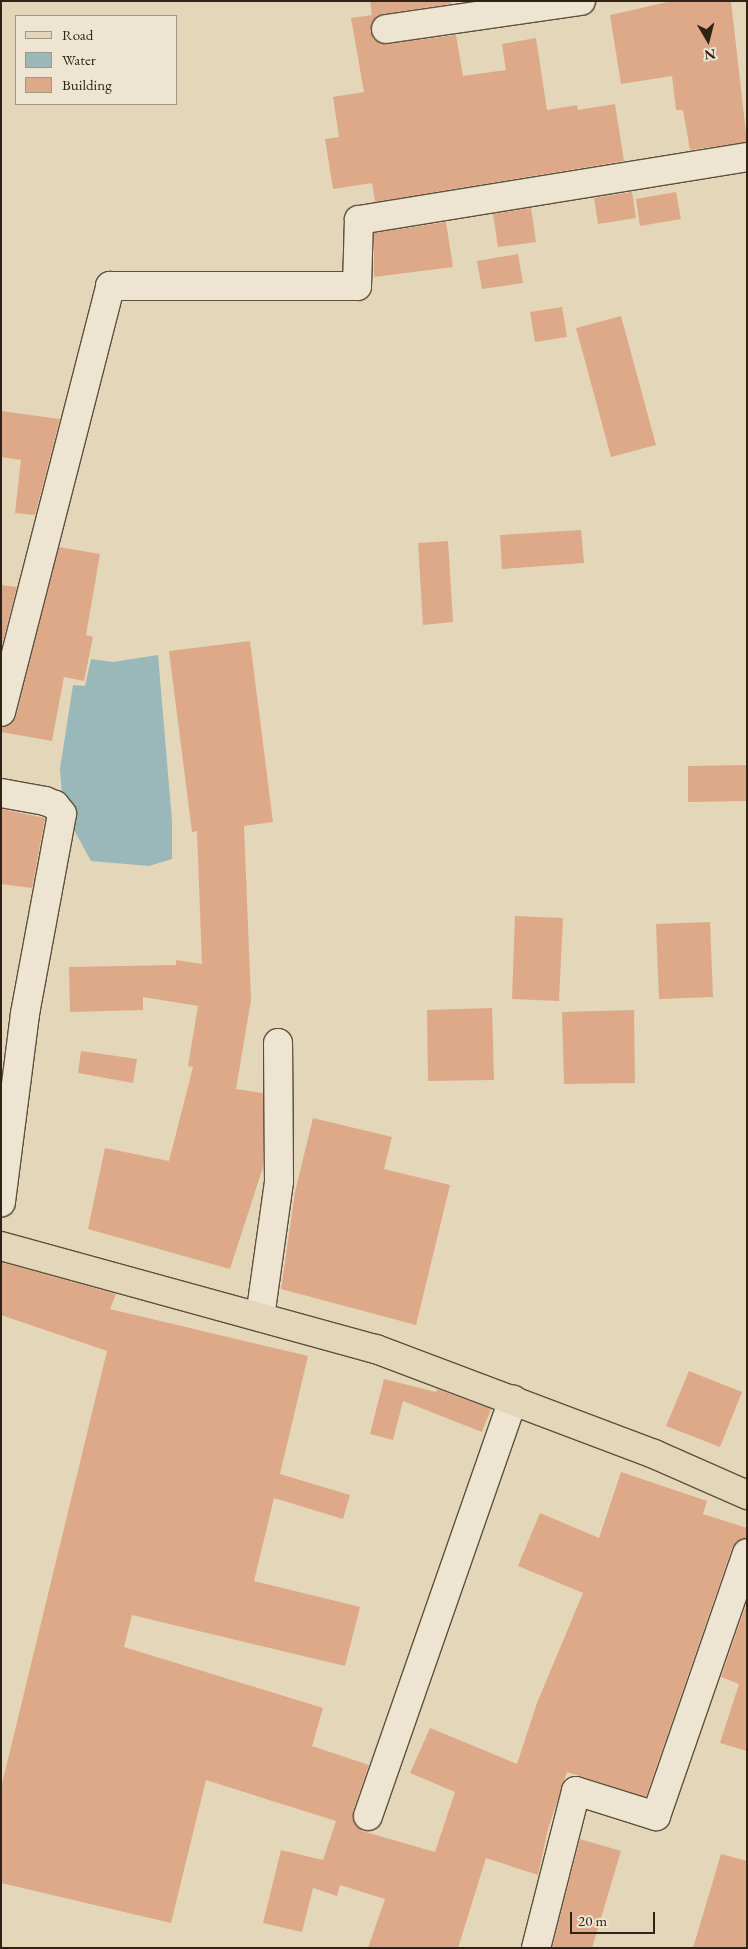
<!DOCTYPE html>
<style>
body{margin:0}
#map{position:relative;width:748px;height:1949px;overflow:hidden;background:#e4d7b9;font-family:"EB Garamond",serif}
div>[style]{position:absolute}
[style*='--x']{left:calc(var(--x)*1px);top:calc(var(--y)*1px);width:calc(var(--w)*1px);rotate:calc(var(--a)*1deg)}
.water>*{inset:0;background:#9ab7ba}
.building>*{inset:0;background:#dda989}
.roads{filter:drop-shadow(1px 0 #5d503c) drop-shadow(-1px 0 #5d503c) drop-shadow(0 1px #5d503c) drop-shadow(0 -1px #5d503c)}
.minor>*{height:28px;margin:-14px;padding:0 14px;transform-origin:14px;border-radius:14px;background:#ede5d2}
.primary>*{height:28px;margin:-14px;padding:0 14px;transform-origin:14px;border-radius:14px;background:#e4d7b9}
span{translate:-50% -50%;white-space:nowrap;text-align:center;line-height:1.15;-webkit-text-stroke:4px #ede5d2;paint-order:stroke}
.frame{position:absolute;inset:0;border:2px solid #302313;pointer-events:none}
.legend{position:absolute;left:15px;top:15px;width:162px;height:90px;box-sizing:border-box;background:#ede5d2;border:1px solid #a19786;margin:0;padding:6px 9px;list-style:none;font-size:15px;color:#302313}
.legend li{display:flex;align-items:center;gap:10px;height:25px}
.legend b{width:25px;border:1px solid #a19786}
.north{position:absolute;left:683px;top:15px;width:50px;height:50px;-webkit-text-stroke:4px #ede5d2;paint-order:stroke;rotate:172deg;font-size:14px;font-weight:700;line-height:20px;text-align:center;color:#302313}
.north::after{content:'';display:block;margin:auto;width:18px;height:22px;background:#302313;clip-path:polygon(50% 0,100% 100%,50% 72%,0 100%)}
.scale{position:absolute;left:570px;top:1912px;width:85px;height:22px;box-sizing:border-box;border:2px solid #302313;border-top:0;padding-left:6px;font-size:15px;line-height:18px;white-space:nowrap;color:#302313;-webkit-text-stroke:4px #ede5d2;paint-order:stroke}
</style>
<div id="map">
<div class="water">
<div style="clip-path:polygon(158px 655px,172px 821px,172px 859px,149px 866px,91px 861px,63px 810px,60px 769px,73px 685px,85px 686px,91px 659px,113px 662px)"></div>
</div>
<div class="building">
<div style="clip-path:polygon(370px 1px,451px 1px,451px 4px,383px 14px,372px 23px,371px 32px,374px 39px,388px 44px,456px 35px,463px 76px,506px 70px,502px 44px,536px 38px,547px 110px,577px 105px,578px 110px,615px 104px,624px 161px,375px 202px,372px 183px,333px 189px,325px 139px,339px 137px,333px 97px,364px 92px,351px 18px,372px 15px)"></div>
<div style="clip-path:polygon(672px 1px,731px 1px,747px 142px,690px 150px,683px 110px,676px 110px,672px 76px,621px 84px,610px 15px)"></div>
<div style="clip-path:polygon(632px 192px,636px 218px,598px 224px,594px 198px)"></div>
<div style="clip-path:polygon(676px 192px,681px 219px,640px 226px,636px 199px)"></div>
<div style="clip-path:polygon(531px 208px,536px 242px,498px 247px,493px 214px)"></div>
<div style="clip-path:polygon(446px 222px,453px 267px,374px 277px,374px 233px)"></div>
<div style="clip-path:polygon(518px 254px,523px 283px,482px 289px,477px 261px)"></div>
<div style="clip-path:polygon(562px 307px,567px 337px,535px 342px,530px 312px)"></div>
<div style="clip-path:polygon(621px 316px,656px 445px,611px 457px,576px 328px)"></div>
<div style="clip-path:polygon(1px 411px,60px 419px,35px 515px,15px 513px,21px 460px,1px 457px)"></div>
<div style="clip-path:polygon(581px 530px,584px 563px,502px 569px,500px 535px)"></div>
<div style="clip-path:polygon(448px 541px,453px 622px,423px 625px,418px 543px)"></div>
<div style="clip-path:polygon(59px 547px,100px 554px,86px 635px,93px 637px,84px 681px,64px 677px,52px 741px,1px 732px,1px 727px,12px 723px,16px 716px)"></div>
<div style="clip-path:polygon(1px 585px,17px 587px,1px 648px)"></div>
<div style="clip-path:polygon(250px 641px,273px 822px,244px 826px,251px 1000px,236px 1089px,263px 1093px,263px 1167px,230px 1269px,88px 1229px,105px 1148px,169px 1161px,193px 1067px,188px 1066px,198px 1006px,143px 997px,143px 1010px,70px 1012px,69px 967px,176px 965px,176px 960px,202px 964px,197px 831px,192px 832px,169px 651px)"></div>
<div style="clip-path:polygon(747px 765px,747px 801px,688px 802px,688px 766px)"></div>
<div style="clip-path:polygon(1px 809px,45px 818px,32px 888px,1px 884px)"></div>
<div style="clip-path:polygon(515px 916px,563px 918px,559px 1001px,512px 999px)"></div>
<div style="clip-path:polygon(710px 922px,713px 997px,659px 999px,656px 924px)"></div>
<div style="clip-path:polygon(492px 1008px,494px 1080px,428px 1081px,427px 1010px)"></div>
<div style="clip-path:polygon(634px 1010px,635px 1083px,564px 1084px,562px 1012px)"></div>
<div style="clip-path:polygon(81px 1051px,137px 1059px,133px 1083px,78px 1073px)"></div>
<div style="clip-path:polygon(313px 1118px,392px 1137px,384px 1169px,450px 1185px,416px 1325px,281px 1289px,295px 1192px)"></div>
<div style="clip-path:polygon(1px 1262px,116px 1294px,110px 1309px,308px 1356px,280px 1474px,350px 1495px,343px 1519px,274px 1498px,254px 1581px,360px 1607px,345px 1666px,132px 1615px,124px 1647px,323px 1708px,312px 1746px,369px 1765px,353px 1811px,353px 1819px,362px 1831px,435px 1852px,455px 1792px,410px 1773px,430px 1728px,517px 1764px,537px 1703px,583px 1593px,518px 1566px,540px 1513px,599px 1538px,621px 1472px,707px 1501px,703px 1514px,747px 1528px,747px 1538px,737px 1541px,732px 1548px,646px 1797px,567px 1772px,548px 1829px,538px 1875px,486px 1858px,458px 1948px,368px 1948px,385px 1899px,340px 1885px,337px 1896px,313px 1888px,302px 1932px,263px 1923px,281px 1850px,323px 1860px,336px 1821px,206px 1780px,171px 1923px,1px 1883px,1px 1788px,107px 1351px,1px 1315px)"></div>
<div style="clip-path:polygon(689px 1371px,742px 1392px,720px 1447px,666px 1426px)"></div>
<div style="clip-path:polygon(384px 1379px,436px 1392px,437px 1389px,491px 1409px,482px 1432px,403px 1401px,393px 1440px,370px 1434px)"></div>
<div style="clip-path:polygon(747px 1602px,747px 1751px,720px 1743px,739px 1684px,721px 1677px)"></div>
<div style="clip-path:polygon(580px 1839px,621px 1851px,592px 1948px,552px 1948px)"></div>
<div style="clip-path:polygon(721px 1854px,747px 1861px,747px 1948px,693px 1948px)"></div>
</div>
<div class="roads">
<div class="minor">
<div style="--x:386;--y:29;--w:197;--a:-8.2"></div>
<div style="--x:1;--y:712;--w:440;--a:-75.6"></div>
<div style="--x:110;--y:286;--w:247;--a:0"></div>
<div style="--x:357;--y:286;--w:66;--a:-88.3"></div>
<div style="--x:359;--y:220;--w:393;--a:-9.2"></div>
<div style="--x:1;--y:793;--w:45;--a:10.3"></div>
<div style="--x:45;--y:801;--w:11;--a:22"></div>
<div style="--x:55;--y:805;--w:11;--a:52"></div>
<div style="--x:62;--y:814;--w:203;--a:100.5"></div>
<div style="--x:25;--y:1014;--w:190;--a:97.3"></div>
<div style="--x:260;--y:1317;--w:137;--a:-82"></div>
<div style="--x:279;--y:1181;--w:138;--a:-90.4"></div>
<div style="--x:368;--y:1816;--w:441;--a:-70.8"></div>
<div style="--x:536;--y:1948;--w:162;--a:-75.7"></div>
<div style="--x:576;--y:1791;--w:84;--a:17.4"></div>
<div style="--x:656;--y:1816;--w:278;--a:-70.9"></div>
</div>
<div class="primary">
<div style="--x:1;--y:1246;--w:389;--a:15.4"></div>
<div style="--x:376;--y:1349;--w:297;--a:20.7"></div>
<div style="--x:654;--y:1454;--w:102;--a:23.8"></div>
</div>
</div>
<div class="frame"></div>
<ul class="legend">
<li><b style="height:6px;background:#e4d7b9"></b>Road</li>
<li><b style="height:14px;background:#9ab7ba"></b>Water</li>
<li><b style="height:14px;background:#dda989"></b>Building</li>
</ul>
<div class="north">N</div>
<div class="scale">20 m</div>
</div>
